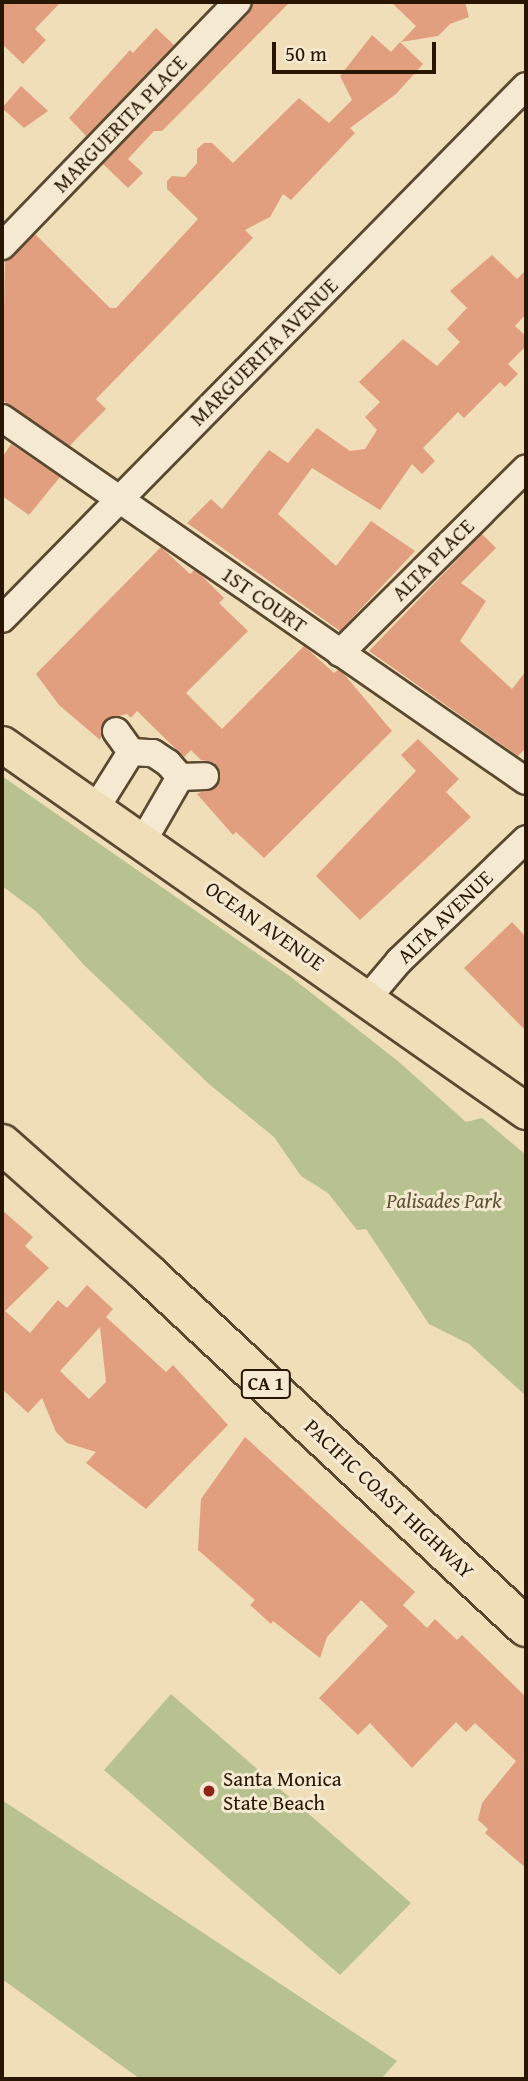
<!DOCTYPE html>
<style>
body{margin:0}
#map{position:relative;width:528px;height:2081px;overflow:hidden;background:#f0deb8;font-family:"Gentium Book Plus",serif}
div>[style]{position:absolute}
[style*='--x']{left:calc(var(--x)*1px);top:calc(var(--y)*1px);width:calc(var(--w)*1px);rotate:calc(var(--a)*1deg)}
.green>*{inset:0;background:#b7c290}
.building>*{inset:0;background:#e19f7f}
.roads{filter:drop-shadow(2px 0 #5a482f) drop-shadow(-2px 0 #5a482f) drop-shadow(0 2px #5a482f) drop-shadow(0 -2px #5a482f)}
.minor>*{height:26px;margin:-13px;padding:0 13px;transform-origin:13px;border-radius:13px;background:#f5ead1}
.major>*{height:35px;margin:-17.5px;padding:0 17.5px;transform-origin:17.5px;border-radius:17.5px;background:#f0deb8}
.highway>*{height:38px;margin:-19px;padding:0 19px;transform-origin:19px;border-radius:19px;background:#f0deb8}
.dots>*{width:19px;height:19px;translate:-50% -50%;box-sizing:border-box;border:4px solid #f5ead1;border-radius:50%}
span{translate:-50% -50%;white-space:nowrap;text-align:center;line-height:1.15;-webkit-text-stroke:6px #f5ead1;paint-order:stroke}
.shield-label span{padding:2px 5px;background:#f5ead1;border:2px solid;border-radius:5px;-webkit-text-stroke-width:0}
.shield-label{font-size:19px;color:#281601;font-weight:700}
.street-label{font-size:21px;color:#281601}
.park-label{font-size:21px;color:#5a5233;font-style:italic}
.poi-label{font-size:21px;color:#281601}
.left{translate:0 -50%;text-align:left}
.frame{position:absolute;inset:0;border:4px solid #281601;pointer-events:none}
.scale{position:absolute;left:272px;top:42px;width:164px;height:32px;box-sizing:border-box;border:4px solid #281601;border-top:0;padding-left:9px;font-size:21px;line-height:24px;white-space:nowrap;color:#281601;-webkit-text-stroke:5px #f5ead1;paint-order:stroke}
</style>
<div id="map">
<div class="green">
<div style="clip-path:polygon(2px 776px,291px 977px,399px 1062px,466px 1122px,482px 1118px,526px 1155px,526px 1396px,469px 1344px,429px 1324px,366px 1229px,357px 1230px,328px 1193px,301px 1176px,274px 1137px,209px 1084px,84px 965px,37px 912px,2px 886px)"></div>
<div style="clip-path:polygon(171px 1694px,411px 1903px,340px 1975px,104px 1770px)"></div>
<div style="clip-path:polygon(2px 1800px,397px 2061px,381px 2079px,140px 2079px,2px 1979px)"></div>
</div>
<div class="building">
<div style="clip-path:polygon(2px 2px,61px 2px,35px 29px,46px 40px,23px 64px,2px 44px)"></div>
<div style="clip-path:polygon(253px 2px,290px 2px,162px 131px,154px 131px,128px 159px,143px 173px,128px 188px,103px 164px,249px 13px)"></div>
<div style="clip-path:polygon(391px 2px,465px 2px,469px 17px,450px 24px,438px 36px,401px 42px,416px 26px)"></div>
<div style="clip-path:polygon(156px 28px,174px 45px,86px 136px,69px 118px,130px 50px,133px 53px)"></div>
<div style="clip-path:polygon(372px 35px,391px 52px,400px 42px,423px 64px,396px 94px,350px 128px,355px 133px,291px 200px,283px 194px,270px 217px,245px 230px,253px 238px,96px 399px,106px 409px,76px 439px,70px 446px,2px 400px,5px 261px,35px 234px,110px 308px,116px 308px,198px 219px,167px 189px,167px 181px,172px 176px,185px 177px,197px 163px,197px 149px,204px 143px,212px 143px,233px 163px,299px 98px,329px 123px,352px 100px,340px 76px)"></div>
<div style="clip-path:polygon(21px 86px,48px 111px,24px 128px,2px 108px)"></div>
<div style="clip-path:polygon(492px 255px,517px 279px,526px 270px,526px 314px,515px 326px,526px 336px,526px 346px,508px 364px,518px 374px,505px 387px,500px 382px,464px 418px,458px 412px,423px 448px,435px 461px,422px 474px,412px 464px,380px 510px,312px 468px,278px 514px,336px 566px,371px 521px,415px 551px,340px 631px,187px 523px,211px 499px,222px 509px,269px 450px,288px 463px,317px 428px,350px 451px,365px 449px,377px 430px,365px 417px,380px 402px,359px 382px,403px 339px,437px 366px,460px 342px,447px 329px,467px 308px,450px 291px)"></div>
<div style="clip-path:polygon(11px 444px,60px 477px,29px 515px,2px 496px,2px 458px)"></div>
<div style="clip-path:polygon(482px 534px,496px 548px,461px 583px,486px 601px,460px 641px,512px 689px,526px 671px,526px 748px,518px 756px,369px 651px)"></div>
<div style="clip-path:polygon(161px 547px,190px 574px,194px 570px,201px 575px,224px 598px,219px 603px,248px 631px,186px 693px,222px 729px,304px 646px,334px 673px,338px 670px,343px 673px,392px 731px,264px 858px,236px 832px,233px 835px,197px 794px,219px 783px,219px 768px,213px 762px,201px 760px,191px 750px,184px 757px,137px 711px,131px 718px,127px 714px,106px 719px,100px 740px,59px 705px,36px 674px)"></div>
<div style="clip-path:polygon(418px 739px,459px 779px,446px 792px,471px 817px,360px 920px,316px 876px,416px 771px,401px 755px)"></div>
<div style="clip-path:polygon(512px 922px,526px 937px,526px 1031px,464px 968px)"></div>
<div style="clip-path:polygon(evenodd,2px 1210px,33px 1237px,25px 1246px,49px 1268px,5px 1311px,30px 1333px,58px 1300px,67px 1308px,87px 1285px,113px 1309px,106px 1317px,166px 1372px,173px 1365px,228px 1425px,146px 1509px,86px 1463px,96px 1452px,67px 1443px,56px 1432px,42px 1398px,28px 1413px,2px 1389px,2px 1210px,100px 1327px,106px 1382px,89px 1399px,60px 1371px,100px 1327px)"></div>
<div style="clip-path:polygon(245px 1437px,415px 1592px,403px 1605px,427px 1628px,435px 1619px,457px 1640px,462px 1635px,526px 1697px,526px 1868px,485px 1833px,488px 1829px,478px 1820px,482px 1803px,516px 1761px,475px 1723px,466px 1732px,456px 1722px,412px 1768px,370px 1723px,358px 1735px,319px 1698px,388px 1626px,361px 1600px,327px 1637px,320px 1658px,273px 1621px,271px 1624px,250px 1605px,255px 1600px,198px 1550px,201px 1499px)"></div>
</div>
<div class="roads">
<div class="minor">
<div style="--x:2;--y:246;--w:339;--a:-46"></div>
<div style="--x:2;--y:418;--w:637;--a:34.71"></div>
<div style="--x:2;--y:619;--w:747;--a:-45.49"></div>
<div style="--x:340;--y:653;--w:262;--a:-44.8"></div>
<div style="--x:116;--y:731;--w:26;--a:54"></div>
<div style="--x:180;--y:777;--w:25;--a:-2"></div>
<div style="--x:96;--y:808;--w:66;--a:-58"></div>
<div style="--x:131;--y:752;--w:22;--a:3"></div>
<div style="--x:153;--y:753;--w:18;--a:34"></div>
<div style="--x:168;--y:763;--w:18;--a:49"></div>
<div style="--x:180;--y:777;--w:74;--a:120"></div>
<div style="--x:367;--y:999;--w:50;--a:-49.9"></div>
<div style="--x:399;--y:961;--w:176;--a:-43.8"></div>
</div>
<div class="major">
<div style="--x:2;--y:744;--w:640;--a:35.01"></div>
</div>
<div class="highway">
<div style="--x:2;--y:1144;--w:193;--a:41.6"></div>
<div style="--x:146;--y:1272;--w:520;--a:43.05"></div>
</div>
</div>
<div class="dots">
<div style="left:209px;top:1791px;background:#8f2418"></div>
</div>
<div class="shield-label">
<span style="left:266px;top:1384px">CA 1</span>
</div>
<div class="street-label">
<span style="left:120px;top:124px;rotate:-46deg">MARGUERITA PLACE</span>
<span style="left:264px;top:352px;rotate:-45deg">MARGUERITA AVENUE</span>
<span style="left:433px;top:560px;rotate:-45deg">ALTA PLACE</span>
<span style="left:264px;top:600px;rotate:35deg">1ST COURT</span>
<span style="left:445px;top:917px;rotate:-44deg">ALTA AVENUE</span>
<span style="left:265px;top:926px;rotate:35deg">OCEAN AVENUE</span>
<span style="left:389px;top:1499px;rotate:43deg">PACIFIC COAST HIGHWAY</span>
</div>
<div class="park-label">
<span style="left:444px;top:1201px">Palisades Park</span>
</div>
<div class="poi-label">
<span class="left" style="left:223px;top:1791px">Santa Monica<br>State Beach</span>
</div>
<div class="frame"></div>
<div class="scale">50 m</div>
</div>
